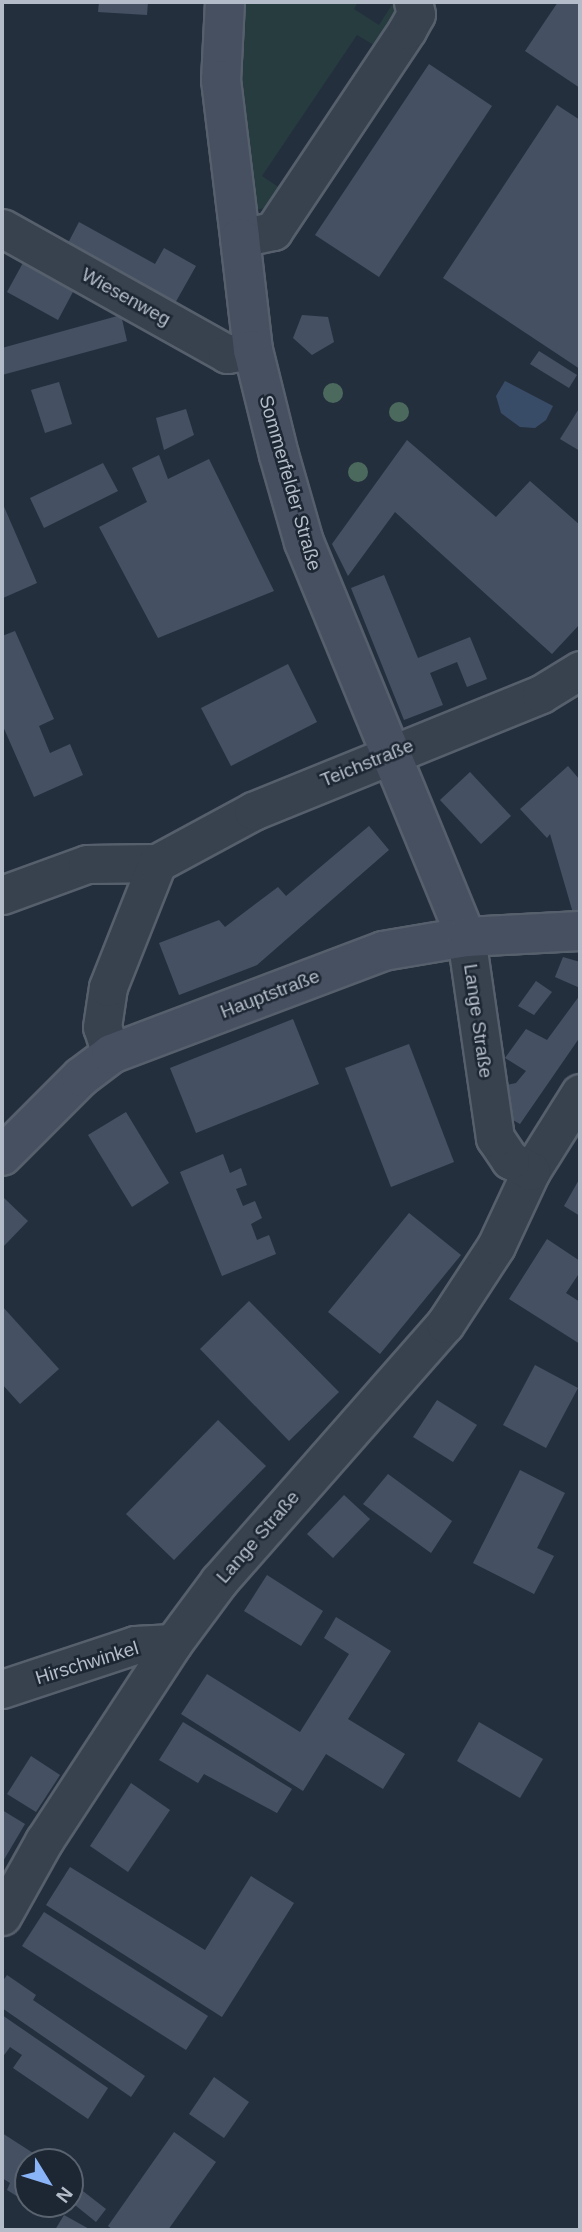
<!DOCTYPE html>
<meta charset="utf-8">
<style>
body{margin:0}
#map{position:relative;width:582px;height:2232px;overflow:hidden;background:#242f3e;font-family:Arial,sans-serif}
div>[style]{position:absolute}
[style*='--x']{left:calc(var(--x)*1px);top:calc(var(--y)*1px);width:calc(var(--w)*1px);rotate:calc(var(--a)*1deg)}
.green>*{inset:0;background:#263c3f}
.water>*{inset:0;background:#394c67}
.building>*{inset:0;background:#455162}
.roads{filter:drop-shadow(2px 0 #565f6c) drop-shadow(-2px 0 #565f6c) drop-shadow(0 2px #565f6c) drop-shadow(0 -2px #565f6c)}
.street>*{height:37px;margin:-18.5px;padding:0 18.5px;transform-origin:18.5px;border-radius:18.5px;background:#38414e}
.secondary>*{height:38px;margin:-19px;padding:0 19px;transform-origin:19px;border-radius:19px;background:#465061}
.trees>*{width:20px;height:20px;margin:-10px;border-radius:50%;background:#4b6a5d}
span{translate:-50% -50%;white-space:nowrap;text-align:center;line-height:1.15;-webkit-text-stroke:5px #1d2633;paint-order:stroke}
.street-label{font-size:19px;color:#b4bcc9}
.frame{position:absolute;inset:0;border:4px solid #b4bcc9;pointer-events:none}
.north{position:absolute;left:14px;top:2148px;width:70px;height:70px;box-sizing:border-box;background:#1d2633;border:2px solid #59626f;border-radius:50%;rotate:128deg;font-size:19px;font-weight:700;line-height:28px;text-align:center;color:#b4bcc9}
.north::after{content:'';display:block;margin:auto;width:24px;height:32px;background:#8ab4f8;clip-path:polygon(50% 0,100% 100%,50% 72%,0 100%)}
</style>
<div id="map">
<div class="green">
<div style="clip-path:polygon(243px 2px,358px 2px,354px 9px,379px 25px,393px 3px,396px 14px,379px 48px,357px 35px,262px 176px,283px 190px,277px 204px,254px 211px,239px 82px)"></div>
</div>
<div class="water">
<div style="clip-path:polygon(505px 381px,553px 406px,546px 420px,535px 428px,520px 427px,501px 413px,496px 396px)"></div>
</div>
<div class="building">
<div style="clip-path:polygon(99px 2px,148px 2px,147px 15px,98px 12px)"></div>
<div style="clip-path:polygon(558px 2px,580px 2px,580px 88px,525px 51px)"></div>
<div style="clip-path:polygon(429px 64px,492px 106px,379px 277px,315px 235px)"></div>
<div style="clip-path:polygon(557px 105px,580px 120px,580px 369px,443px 278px)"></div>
<div style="clip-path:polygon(79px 222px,155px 264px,164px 248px,196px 266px,174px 305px,67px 245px)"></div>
<div style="clip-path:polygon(24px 261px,75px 288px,58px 320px,7px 292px)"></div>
<div style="clip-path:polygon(121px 315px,127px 341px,2px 375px,2px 348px)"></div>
<div style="clip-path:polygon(302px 315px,328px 317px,334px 342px,312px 355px,293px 338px)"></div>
<div style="clip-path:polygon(539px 351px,577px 375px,569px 388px,530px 364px)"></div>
<div style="clip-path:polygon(59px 382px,72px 424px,45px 433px,31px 390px)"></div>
<div style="clip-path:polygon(580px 407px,580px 451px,560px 439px)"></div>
<div style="clip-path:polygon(186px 409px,194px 435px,164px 450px,156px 418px)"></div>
<div style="clip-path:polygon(407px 440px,496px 517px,530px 481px,580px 525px,580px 624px,552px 654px,395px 512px,348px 576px,332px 544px)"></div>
<div style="clip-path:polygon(159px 455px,168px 479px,209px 459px,274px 591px,158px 638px,99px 527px,147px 502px,132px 468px)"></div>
<div style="clip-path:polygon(103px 463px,118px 491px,44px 528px,30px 498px)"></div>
<div style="clip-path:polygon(2px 502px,37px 583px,3px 598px,2px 595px)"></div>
<div style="clip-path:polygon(384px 575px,418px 658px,470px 637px,487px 679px,467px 687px,457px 662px,430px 673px,443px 705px,404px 720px,351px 588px)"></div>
<div style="clip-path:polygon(15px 631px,54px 719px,39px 726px,50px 753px,70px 744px,83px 775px,34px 797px,2px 724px,2px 636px)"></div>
<div style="clip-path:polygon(288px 664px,317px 722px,231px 766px,201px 708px)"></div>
<div style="clip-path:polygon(568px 766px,580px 780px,580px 911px,573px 913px,550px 834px,547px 838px,520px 809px)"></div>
<div style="clip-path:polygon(470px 772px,511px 816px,481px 844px,440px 800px)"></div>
<div style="clip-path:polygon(369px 826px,389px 850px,257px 965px,179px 995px,159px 943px,219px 920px,225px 927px,278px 887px,286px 896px)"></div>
<div style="clip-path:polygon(563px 957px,580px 962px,580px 988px,555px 977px)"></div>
<div style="clip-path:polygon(536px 981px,552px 992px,534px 1015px,518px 1006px)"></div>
<div style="clip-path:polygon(580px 995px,580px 1037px,520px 1124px,506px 1116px,503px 1086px,516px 1083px,526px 1071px,505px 1058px,526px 1029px,547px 1040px)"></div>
<div style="clip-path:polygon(293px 1019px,319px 1084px,196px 1133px,170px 1068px)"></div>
<div style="clip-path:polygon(409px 1044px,454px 1162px,391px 1187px,345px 1068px)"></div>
<div style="clip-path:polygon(126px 1112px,169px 1183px,132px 1207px,88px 1135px)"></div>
<div style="clip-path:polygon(223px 1154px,230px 1173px,241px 1168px,247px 1185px,236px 1189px,243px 1206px,255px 1201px,262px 1218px,251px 1224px,257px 1240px,269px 1235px,276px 1254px,222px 1276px,180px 1172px)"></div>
<div style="clip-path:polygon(580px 1178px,580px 1216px,564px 1206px)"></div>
<div style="clip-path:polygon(2px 1196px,28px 1221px,2px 1248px)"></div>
<div style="clip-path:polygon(409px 1213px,461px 1255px,380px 1354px,328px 1312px)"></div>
<div style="clip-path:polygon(547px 1239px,580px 1261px,580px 1272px,566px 1293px,580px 1302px,580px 1344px,509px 1299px)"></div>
<div style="clip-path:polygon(249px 1301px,339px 1392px,289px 1441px,200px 1349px)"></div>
<div style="clip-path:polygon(2px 1306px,59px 1369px,20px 1404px,2px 1384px)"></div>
<div style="clip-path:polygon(535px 1365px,578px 1388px,546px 1448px,503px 1425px)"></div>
<div style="clip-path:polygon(437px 1400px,477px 1425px,453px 1462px,413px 1437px)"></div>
<div style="clip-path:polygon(218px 1420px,266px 1466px,174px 1560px,126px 1514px)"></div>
<div style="clip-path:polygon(520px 1470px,565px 1493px,537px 1548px,554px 1556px,534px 1594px,473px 1563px)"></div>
<div style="clip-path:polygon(388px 1474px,452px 1521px,431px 1553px,363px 1504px)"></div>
<div style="clip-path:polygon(344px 1495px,370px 1519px,333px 1558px,307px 1534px)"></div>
<div style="clip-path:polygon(267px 1575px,323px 1611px,301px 1646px,244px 1611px)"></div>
<div style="clip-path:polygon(336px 1617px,391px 1651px,348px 1719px,405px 1754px,383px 1789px,326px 1754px,303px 1791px,181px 1714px,207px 1674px,300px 1732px,349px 1654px,324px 1638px)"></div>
<div style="clip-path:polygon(183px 1722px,292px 1789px,277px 1813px,204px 1774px,198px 1783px,159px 1760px)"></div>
<div style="clip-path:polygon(479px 1722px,543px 1759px,520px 1798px,457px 1761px)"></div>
<div style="clip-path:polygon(31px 1756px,60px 1775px,36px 1812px,7px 1794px)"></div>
<div style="clip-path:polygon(131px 1783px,170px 1810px,128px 1872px,90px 1846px)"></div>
<div style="clip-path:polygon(2px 1810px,25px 1824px,2px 1863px)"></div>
<div style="clip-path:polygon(70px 1867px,205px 1950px,251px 1876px,294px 1903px,222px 2017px,46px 1905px)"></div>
<div style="clip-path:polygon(44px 1912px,208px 2016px,186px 2050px,22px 1946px)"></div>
<div style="clip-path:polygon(7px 1975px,36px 1995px,33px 2000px,145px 2076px,131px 2097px,2px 2008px,2px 1982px)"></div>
<div style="clip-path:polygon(2px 2015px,108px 2088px,88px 2119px,13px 2068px,22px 2055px,10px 2047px,2px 2058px)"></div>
<div style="clip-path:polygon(214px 2077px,249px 2102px,224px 2138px,189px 2114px)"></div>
<div style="clip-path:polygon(174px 2132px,216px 2162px,168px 2230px,113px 2230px,108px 2226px)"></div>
<div style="clip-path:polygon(2px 2133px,47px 2162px,28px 2162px,28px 2203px,7px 2190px,10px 2183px,2px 2178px)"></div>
<div style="clip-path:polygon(70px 2181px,106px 2209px,96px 2222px,70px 2201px)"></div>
<div style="clip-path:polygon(64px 2215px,91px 2230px,55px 2230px)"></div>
</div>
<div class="roads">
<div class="street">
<div style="--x:2;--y:228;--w:258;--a:29.2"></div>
<div style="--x:227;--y:354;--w:26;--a:-9"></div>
<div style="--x:240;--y:238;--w:34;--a:-12"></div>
<div style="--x:273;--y:231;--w:242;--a:-56.3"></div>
<div style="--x:407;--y:30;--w:18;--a:-61"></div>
<div style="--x:416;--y:14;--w:12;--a:-104"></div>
<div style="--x:2;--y:895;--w:90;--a:-20"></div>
<div style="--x:87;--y:864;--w:70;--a:-0.8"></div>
<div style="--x:111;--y:1054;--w:28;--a:-108"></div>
<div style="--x:102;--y:1027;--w:40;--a:-81.5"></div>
<div style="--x:108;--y:987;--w:133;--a:-68.4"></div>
<div style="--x:157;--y:863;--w:109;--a:-28.4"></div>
<div style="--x:253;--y:811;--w:311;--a:-22.1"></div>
<div style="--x:541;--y:694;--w:46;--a:-31.6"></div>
<div style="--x:531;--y:1171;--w:92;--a:-57.9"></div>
<div style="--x:2;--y:1689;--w:140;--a:-18.3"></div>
<div style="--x:135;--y:1645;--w:38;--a:-3"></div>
<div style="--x:2;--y:1916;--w:86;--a:-60.8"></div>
<div style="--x:44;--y:1841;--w:236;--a:-56.9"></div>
<div style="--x:173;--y:1643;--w:77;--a:-53.4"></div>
<div style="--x:219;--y:1581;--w:342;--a:-48.7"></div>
<div style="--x:445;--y:1324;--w:93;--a:-56.8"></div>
<div style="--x:496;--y:1246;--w:83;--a:-65"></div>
<div style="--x:531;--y:1171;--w:24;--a:-152"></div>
<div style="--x:510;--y:1160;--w:27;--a:-124"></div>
<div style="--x:495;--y:1138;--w:203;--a:-98.2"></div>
</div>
<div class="secondary">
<div style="--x:225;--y:2;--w:78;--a:92.9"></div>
<div style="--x:221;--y:80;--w:159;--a:83.1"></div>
<div style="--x:240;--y:238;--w:113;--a:83.4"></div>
<div style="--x:253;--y:350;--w:108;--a:76.1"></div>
<div style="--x:279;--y:455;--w:91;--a:74"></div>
<div style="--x:304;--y:542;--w:427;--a:67.7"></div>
<div style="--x:2;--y:1156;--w:112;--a:-45"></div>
<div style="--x:81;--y:1077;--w:38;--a:-37"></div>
<div style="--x:111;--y:1054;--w:291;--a:-20.7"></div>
<div style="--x:383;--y:951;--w:84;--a:-9.6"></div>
<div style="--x:466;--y:937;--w:114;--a:-3"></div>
</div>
</div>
<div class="trees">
<div style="left:333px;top:393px"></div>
<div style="left:399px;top:412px"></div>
<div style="left:358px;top:472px"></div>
</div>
<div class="street-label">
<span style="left:126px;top:297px;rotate:29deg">Wiesenweg</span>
<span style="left:290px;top:483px;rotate:74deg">Sommerfelder Straße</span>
<span style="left:367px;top:763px;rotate:-22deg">Teichstraße</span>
<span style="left:270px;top:994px;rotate:-21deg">Hauptstraße</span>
<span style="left:478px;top:1021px;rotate:82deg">Lange Straße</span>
<span style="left:258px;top:1537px;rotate:-49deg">Lange Straße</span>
<span style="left:87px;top:1663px;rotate:-17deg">Hirschwinkel</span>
</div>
<div class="frame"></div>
<div class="north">N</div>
</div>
